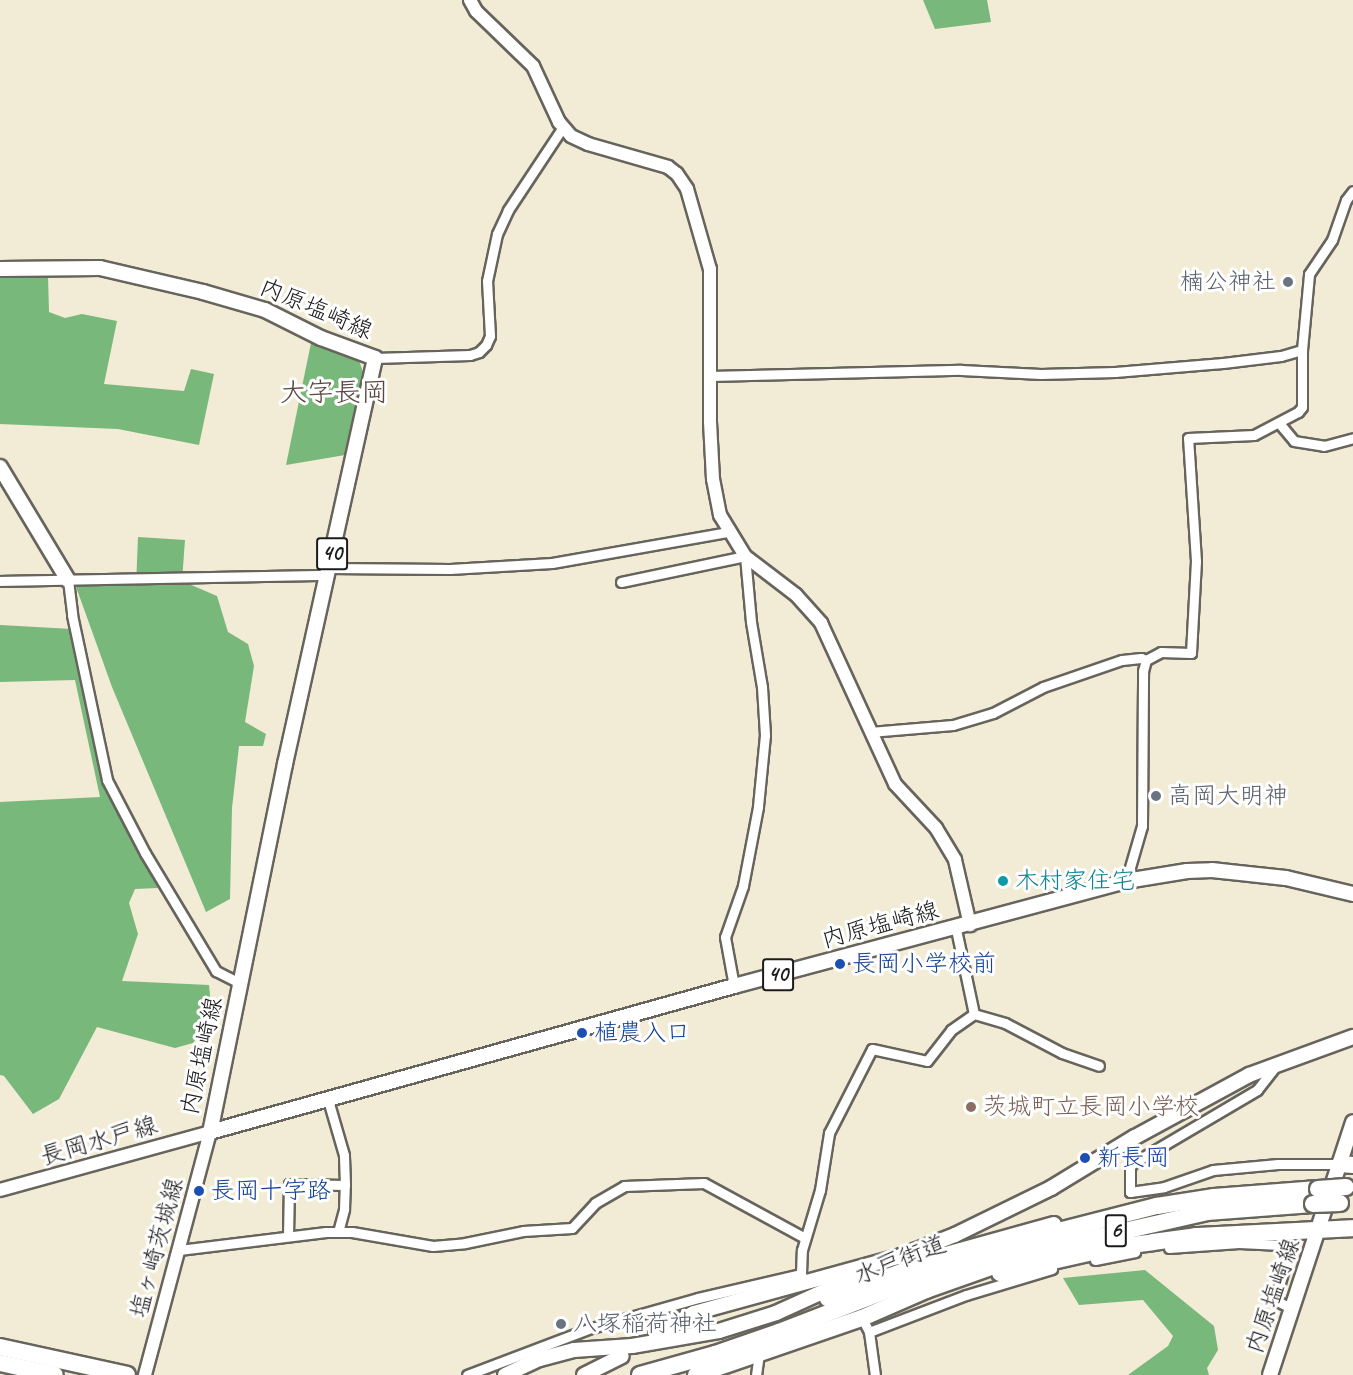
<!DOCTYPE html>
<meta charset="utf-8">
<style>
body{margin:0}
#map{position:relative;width:1353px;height:1375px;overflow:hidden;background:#f2ebd5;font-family:Caveat,"Klee One",sans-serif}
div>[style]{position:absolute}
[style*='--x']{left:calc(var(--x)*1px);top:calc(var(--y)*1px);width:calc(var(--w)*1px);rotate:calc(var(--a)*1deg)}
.forest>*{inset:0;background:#78b87a}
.roads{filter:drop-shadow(2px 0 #67645d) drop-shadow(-2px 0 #67645d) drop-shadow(0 2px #67645d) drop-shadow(0 -2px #67645d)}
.street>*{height:9px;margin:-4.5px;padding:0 4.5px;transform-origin:4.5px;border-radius:4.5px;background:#fff}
.secondary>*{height:12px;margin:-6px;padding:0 6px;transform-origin:6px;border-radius:6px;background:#fff}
.primary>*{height:14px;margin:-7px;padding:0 7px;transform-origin:7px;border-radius:7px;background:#fff}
.highway>*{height:16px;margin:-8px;padding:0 8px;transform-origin:8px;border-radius:8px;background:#fff}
.bridges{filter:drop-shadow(2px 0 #67645d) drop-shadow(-2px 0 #67645d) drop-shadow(0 2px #67645d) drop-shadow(0 -2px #67645d)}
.highway-bridge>*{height:16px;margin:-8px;padding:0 8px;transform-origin:8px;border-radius:8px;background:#fff}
.dots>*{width:16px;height:16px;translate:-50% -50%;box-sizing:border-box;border:3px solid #fff;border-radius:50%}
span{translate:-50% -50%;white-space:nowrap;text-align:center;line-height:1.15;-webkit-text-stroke:6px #fff;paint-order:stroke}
.shield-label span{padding:2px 4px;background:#fff;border:2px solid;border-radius:4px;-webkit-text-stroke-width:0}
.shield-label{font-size:22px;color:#1c1c1c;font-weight:700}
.worship-label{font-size:24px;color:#5b616d}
.right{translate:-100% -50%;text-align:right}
.left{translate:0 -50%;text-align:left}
.street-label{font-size:24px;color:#1c1c1c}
.culture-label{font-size:24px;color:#0d838f}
.transit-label{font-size:24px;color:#164399}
.education-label{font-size:24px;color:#785e54}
.quarter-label{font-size:27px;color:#5a4741}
</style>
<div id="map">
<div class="forest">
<div style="clip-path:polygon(923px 0,987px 0,991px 22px,935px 29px)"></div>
<div style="clip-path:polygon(48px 276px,49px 312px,65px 318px,82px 314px,117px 321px,104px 384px,184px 391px,191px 369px,214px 374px,199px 445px,118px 429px,0 424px,0 277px)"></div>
<div style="clip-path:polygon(312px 338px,352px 340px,364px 375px,351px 454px,286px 465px)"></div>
<div style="clip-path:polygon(138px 537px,185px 540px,182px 581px,217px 596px,228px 632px,248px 644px,254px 666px,245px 722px,266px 734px,263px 746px,239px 746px,232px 808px,230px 899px,206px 912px,112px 687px,75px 584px,136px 586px)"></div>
<div style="clip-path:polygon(0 625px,72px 629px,103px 784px,158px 888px,135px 889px,129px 903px,138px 934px,122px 981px,209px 985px,212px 1016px,193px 1043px,175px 1048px,97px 1027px,59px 1099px,33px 1114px,4px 1076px,0 1075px,0 802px,100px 797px,75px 680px,0 682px)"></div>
<div style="clip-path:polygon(1145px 1270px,1214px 1326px,1218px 1350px,1207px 1368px,1209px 1375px,1128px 1375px,1168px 1346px,1173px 1336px,1143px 1300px,1079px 1305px,1063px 1278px)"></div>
</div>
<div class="roads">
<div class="street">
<div style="--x:375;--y:358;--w:95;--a:-1.8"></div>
<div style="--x:470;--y:355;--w:9;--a:-18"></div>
<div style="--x:479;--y:352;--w:10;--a:-45"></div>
<div style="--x:486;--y:345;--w:10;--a:-66"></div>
<div style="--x:490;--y:336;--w:55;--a:-93.1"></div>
<div style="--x:487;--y:281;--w:48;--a:-78"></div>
<div style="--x:497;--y:234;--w:26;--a:-65"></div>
<div style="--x:508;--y:210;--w:100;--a:-56.5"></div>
<div style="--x:710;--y:376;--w:251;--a:-1.4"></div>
<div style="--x:961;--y:370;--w:80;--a:2.9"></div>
<div style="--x:1041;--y:374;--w:74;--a:-1.5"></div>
<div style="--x:1115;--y:372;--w:108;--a:-4.8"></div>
<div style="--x:1223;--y:363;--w:58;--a:-6.9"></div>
<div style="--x:1281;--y:356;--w:22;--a:-16"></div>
<div style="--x:1279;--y:423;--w:23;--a:50"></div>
<div style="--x:1294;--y:441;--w:30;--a:9"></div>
<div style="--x:1324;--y:446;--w:30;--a:-15"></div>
<div style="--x:329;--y:568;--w:121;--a:0.5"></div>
<div style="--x:450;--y:569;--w:102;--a:-3.4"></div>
<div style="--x:552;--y:563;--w:179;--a:-10"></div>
<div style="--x:68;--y:580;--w:35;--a:83"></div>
<div style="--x:72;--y:615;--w:169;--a:78"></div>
<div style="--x:107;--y:780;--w:82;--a:62.5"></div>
<div style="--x:145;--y:853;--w:138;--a:59"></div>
<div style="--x:216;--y:971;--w:27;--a:27"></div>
<div style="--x:0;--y:581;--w:327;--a:-1.1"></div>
<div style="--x:621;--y:582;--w:127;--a:-11.8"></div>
<div style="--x:745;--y:556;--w:66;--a:84.8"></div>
<div style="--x:751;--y:622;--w:66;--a:80.4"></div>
<div style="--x:762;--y:687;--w:48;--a:86.4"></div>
<div style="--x:765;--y:735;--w:72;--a:95.6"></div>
<div style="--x:758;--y:807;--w:80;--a:100.8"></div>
<div style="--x:743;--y:886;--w:54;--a:109.4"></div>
<div style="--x:725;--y:937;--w:50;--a:79.6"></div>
<div style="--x:870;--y:732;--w:83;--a:-4.8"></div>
<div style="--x:953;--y:725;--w:42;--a:-16.7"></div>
<div style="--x:993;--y:713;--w:56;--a:-27.5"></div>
<div style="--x:1043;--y:687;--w:83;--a:-18.9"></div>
<div style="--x:1122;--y:660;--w:19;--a:-6"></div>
<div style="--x:1141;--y:658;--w:5;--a:22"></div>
<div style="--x:1146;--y:660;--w:17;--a:-28"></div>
<div style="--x:1161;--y:652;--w:30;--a:2"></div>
<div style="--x:1191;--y:653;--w:92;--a:-86.9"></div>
<div style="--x:1196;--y:561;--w:123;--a:-93.7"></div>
<div style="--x:1188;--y:438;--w:66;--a:-2.6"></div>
<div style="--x:1254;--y:435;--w:50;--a:-27.6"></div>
<div style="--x:1298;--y:412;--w:6;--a:-51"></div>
<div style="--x:1302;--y:407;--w:57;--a:-90"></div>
<div style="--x:1302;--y:350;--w:76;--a:-84.7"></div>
<div style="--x:1309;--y:274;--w:41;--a:-55.9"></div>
<div style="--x:1332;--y:240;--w:42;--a:-70.7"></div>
<div style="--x:1346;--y:200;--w:11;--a:-52"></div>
<div style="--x:1126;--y:881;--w:57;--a:-73.8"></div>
<div style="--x:1142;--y:826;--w:155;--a:-89.6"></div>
<div style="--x:1143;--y:671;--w:11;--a:-75"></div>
<div style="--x:974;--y:1014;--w:32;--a:16"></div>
<div style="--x:1005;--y:1023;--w:64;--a:27.8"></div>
<div style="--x:1062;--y:1053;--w:39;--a:19"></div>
<div style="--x:1275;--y:1067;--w:29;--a:128"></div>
<div style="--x:1257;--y:1090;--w:144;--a:149.5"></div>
<div style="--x:1133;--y:1163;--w:5;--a:127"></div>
<div style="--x:1130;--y:1167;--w:25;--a:90"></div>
<div style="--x:1130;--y:1192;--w:34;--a:-8"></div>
<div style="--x:1164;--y:1187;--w:52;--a:-19.1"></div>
<div style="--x:1213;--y:1170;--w:65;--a:-5.3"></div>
<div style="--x:1278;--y:1164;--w:62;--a:0"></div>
<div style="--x:338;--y:1232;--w:24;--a:-75"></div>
<div style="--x:344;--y:1209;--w:24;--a:-88"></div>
<div style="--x:288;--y:1236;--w:52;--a:-88.9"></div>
<div style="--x:289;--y:1184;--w:56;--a:1"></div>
<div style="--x:345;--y:1185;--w:30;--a:-92"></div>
<div style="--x:344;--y:1155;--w:57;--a:-106.2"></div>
<div style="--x:1169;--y:1248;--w:70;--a:-4.1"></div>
<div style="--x:1239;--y:1243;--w:42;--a:2.7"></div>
<div style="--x:1281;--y:1245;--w:6;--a:31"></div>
<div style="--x:1286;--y:1248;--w:7;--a:74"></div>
<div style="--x:1288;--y:1255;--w:47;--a:106.1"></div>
<div style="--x:1275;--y:1300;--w:20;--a:27"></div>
<div style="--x:179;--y:1250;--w:148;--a:-7"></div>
<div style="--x:326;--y:1232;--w:26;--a:0"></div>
<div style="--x:352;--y:1232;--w:82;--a:9.8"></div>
<div style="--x:433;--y:1246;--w:32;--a:-5"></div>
<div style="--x:465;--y:1243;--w:59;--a:-11.7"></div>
<div style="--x:523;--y:1231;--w:49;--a:-3.5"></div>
<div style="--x:572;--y:1228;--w:34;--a:-47"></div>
<div style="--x:595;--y:1203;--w:34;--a:-30"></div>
<div style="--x:624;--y:1186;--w:80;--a:-2.1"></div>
<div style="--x:704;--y:1183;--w:115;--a:28.6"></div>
<div style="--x:1095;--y:1260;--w:41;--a:-11.3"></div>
<div style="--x:803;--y:1284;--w:10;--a:-101"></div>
<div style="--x:801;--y:1274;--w:24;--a:-88"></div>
<div style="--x:802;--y:1250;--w:63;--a:-73.3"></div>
<div style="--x:820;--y:1190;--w:58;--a:-81"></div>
<div style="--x:829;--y:1133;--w:94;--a:-62.9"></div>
<div style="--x:872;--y:1049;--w:56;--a:12.3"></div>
<div style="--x:927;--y:1061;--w:39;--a:-52"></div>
<div style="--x:951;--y:1030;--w:28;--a:-35"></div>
<div style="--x:974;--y:1014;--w:87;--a:-102"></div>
<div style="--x:862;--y:1318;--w:16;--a:63"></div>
<div style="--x:869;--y:1332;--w:43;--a:82.1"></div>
<div style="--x:869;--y:1332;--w:104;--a:-20.9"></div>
<div style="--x:966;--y:1295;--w:90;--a:-16.8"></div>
<div style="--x:467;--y:1375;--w:129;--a:-20.8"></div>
<div style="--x:588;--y:1329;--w:114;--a:-15.7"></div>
<div style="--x:698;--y:1298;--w:106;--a:-13.1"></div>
<div style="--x:756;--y:1375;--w:21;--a:-82"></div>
</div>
<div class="secondary">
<div style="--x:470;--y:0;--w:13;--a:61"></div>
<div style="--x:476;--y:11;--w:79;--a:44"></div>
<div style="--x:533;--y:66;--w:62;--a:65.1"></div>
<div style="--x:559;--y:122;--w:18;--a:49"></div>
<div style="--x:571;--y:136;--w:19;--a:25"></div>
<div style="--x:588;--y:144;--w:83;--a:16"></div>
<div style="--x:668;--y:167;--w:11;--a:38"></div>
<div style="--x:677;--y:174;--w:18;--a:56"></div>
<div style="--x:687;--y:189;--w:83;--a:74"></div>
<div style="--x:710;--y:269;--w:153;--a:90"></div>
<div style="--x:710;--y:422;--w:57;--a:87"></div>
<div style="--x:713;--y:479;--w:37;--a:79"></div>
<div style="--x:720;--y:515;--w:48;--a:58.6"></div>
<div style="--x:745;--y:556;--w:64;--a:37.4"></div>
<div style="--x:796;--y:595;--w:38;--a:48"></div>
<div style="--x:821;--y:623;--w:177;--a:65.3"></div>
<div style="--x:895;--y:784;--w:60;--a:47"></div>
<div style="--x:936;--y:828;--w:37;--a:59"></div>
<div style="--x:955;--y:860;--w:67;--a:77"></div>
<div style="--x:0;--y:1190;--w:218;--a:-15.4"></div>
<div style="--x:210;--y:1132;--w:252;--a:105"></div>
</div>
<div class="primary">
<div style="--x:0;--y:269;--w:100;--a:-0.6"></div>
<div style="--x:100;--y:268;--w:106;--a:13.1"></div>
<div style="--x:203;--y:292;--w:65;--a:16.2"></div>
<div style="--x:265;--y:310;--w:63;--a:26.6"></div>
<div style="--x:321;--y:338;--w:58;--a:20.3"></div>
<div style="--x:375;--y:358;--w:416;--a:102.5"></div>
<div style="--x:285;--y:764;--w:376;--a:101.5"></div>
<div style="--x:210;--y:1132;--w:544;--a:-15.57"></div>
<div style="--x:734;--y:986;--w:406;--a:-15"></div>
<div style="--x:1126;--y:881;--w:62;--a:-9.3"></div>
<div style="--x:1187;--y:871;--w:25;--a:-2"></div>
<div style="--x:1212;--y:870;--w:74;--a:6.2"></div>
<div style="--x:1286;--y:878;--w:69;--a:13.4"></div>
<div style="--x:0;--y:467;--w:132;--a:59"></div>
<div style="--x:827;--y:1299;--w:127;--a:-20.7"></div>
<div style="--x:946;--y:1254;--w:112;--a:-15.5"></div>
<div style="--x:656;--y:1334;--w:43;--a:-28.9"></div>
<div style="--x:694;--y:1313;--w:215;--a:-15.4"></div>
<div style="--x:901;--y:1256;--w:58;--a:-21.3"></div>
<div style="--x:955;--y:1235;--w:107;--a:-26.1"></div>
<div style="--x:1051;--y:1188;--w:98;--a:-31.3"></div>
<div style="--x:1135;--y:1137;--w:130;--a:-28.5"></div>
<div style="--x:1249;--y:1075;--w:111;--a:-20.1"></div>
<div style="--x:505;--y:1375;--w:38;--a:-25"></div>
<div style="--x:540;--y:1359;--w:35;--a:-15"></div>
<div style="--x:574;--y:1350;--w:58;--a:-3.9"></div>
<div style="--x:632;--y:1346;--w:88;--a:-9.8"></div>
<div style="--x:719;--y:1331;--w:60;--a:-17.5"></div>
<div style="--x:776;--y:1313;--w:90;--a:-24.3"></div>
<div style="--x:584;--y:1375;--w:42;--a:-26.6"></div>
<div style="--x:1270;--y:1375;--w:266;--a:-71.8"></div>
</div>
<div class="highway">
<div style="--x:1340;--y:1164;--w:13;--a:4"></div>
<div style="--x:1000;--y:1273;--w:118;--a:-12.7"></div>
<div style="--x:1115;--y:1247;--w:38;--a:-7"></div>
<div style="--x:1153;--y:1242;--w:43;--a:-7.9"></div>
<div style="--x:1196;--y:1236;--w:157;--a:-2.9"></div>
<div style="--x:0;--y:1347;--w:130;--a:12.4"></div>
<div style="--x:0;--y:1363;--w:56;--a:12.3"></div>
<div style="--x:640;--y:1375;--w:78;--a:-15.6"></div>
<div style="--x:715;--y:1354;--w:68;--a:-19"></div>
<div style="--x:779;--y:1332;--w:161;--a:-21.1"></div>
<div style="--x:929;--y:1274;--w:116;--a:-19.1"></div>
<div style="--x:1039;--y:1236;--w:122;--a:-14.3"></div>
<div style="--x:1157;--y:1206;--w:58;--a:-9"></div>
<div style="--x:1214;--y:1197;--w:104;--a:-4.4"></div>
<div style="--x:696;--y:1375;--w:176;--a:-19"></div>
<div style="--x:862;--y:1318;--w:70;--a:-23.6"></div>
<div style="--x:926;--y:1290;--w:117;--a:-19.5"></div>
<div style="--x:1036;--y:1251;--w:175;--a:-12.8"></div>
<div style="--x:1207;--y:1212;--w:106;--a:-4.3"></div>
</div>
</div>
<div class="bridges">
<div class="highway-bridge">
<div style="--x:1318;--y:1189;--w:28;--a:-4"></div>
<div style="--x:1313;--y:1204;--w:27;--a:-2"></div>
</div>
</div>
<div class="dots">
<div style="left:1288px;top:282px;background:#6b7280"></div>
<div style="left:1156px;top:796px;background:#6b7280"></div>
<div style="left:1003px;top:881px;background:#0f9aa8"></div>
<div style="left:840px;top:964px;background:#1a4fb4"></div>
<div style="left:582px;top:1033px;background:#1a4fb4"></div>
<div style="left:971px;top:1107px;background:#8d6e63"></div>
<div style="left:1085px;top:1158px;background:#1a4fb4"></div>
<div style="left:199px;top:1191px;background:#1a4fb4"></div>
<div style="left:561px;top:1324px;background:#6b7280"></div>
</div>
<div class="shield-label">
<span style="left:332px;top:554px">40</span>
<span style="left:778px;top:975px">40</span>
<span style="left:1116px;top:1231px">6</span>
</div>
<div class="worship-label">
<span class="right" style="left:1276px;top:282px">楠公神社</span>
<span class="left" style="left:1168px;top:796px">高岡大明神</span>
<span class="left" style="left:573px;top:1324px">八塚稲荷神社</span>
</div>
<div class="street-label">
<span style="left:316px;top:309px;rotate:23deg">内原塩崎線</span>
<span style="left:880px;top:925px;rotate:-15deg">内原塩崎線</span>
<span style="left:202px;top:1056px;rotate:-78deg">内原塩崎線</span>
<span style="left:99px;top:1141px;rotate:-16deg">長岡水戸線</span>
<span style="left:157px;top:1248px;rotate:-75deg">塩ヶ崎茨城線</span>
<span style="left:900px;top:1260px;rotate:-21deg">水戸街道</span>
<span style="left:1273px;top:1296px;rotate:-71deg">内原塩崎線</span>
</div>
<div class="culture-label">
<span class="left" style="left:1015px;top:881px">木村家住宅</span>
</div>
<div class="transit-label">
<span class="left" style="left:852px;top:964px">長岡小学校前</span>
<span class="left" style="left:594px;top:1033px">植農入口</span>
<span class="left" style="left:1097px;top:1158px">新長岡</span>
<span class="left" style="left:211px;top:1191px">長岡十字路</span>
</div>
<div class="education-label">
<span class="left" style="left:983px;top:1107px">茨城町立長岡小学校</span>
</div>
<div class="quarter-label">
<span style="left:334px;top:393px">大字長岡</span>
</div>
</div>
